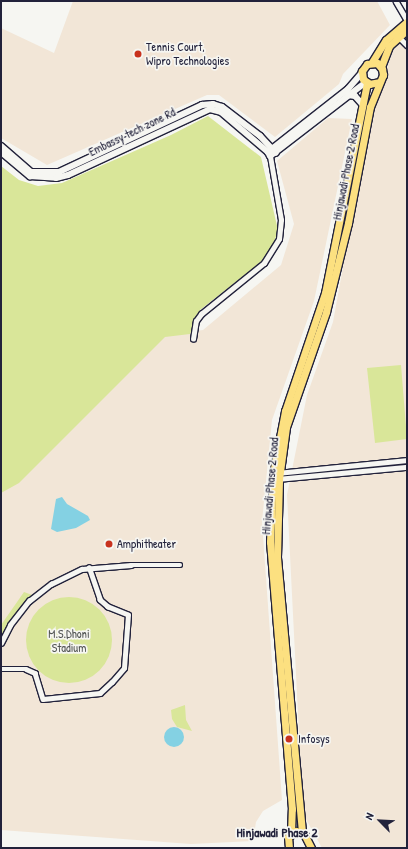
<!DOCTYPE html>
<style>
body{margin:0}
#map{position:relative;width:408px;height:849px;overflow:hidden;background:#f6f6f2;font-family:"Patrick Hand",sans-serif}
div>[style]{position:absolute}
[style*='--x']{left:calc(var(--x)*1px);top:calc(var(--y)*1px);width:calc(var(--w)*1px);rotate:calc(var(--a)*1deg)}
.built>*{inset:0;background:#f2e6d7}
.green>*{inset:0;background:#d9e699}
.round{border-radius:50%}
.water>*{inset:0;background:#84d1e3}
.roads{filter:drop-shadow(1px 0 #22223b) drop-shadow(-1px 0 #22223b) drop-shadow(0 1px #22223b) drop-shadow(0 -1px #22223b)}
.street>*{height:4.5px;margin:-2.25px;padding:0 2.25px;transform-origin:2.25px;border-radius:2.25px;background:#f6f6f2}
.secondary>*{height:6px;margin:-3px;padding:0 3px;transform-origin:3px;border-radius:3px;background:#f6f6f2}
.primary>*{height:7px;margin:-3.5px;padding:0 3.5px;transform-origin:3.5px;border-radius:3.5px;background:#fce080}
.dots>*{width:11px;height:11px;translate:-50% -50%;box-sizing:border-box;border:2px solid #f6f6f2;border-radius:50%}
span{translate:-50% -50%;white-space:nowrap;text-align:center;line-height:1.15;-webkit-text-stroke:3.5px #f6f6f2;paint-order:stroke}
.poi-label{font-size:12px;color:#22223b}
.left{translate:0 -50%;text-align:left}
.street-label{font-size:12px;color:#22223b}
.park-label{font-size:12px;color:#505352}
.neighbourhood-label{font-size:13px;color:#22223b;font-weight:700}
.frame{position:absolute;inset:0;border:2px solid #22223b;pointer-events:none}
.north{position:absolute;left:360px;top:801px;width:40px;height:40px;-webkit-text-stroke:3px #f6f6f2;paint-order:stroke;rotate:294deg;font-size:11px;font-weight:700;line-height:16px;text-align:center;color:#22223b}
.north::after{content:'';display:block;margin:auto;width:14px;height:18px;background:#22223b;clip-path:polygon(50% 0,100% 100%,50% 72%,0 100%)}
</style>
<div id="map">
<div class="built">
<div style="clip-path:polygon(73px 1px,377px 1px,390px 25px,343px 74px,339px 84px,275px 137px,219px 95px,207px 95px,47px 165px,1px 138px,1px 28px,54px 53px)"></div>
<div style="clip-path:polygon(407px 35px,407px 848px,322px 848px,303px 814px,287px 495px,307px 395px,333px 322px,369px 125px,393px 50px)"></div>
<div style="clip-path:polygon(328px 118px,352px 119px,314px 301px,272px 420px,262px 522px,282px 800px,263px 811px,256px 822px,253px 841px,191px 844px,1px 830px,1px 488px,163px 335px,203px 330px,281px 265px,294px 224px,277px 161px)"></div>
</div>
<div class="green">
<div style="clip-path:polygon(208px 116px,261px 157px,278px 230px,274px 243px,266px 258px,200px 310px,190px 334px,165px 337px,19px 483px,1px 493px,1px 166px,19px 180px,38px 186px,62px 183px,171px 135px)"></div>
<div style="clip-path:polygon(401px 365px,407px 439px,375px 443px,367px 368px)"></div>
<div style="clip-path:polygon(24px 592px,35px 596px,11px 624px,1px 645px,1px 625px)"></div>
<div class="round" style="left:26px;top:597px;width:86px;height:86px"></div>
<div style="clip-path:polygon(185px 705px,186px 720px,192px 731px,177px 727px,172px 719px,171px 710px)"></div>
</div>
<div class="water">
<div style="clip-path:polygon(62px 497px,67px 504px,88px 516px,90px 520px,76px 528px,57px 532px,51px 529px,56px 499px)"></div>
<div class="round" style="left:164px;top:727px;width:20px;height:20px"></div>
</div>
<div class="roads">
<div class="street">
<div style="--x:396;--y:1;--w:22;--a:60"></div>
<div style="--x:398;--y:36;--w:13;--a:45"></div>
<div style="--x:193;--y:339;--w:18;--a:-81"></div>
<div style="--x:196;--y:321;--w:9;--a:-54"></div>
<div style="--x:201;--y:314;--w:81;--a:-39"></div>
<div style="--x:264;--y:263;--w:28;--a:-58"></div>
<div style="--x:279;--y:239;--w:19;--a:-84"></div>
<div style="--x:281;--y:220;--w:65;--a:-99.8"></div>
<div style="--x:277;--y:473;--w:131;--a:-5.7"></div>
<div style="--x:277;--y:479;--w:131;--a:-5.3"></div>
<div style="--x:1;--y:643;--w:20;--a:-63"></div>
<div style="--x:10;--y:625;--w:31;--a:-52"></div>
<div style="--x:29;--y:601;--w:28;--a:-38"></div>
<div style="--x:51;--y:584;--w:34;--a:-26"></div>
<div style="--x:82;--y:569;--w:49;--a:-4.7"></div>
<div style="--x:131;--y:565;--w:49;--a:0"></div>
<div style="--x:1;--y:669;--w:25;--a:0"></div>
<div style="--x:26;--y:669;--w:10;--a:24"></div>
<div style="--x:35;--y:673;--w:27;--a:73"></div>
<div style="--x:43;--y:699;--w:57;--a:-6"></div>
<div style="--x:100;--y:693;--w:16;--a:-43"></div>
<div style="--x:112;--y:682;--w:18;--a:-49"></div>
<div style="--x:124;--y:668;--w:53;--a:-85.7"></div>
<div style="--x:128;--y:615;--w:22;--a:-158"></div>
<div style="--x:108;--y:607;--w:11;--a:-139"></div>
<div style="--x:100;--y:600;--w:34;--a:-109"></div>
</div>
<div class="secondary">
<div style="--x:361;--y:74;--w:20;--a:131"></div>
<div style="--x:348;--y:89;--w:102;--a:141.8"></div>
<div style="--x:268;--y:152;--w:4;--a:63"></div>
<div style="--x:270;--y:156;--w:121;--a:-37.6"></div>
<div style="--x:348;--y:95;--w:7;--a:8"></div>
<div style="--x:355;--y:96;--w:12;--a:48"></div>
<div style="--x:1;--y:146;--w:40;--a:41"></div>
<div style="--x:31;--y:172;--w:28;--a:0"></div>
<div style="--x:59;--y:172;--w:158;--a:-25.1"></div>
<div style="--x:202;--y:105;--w:11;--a:-5"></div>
<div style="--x:213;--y:104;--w:9;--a:18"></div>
<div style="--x:222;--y:107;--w:48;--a:37.3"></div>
<div style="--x:260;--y:136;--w:23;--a:47"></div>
<div style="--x:1;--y:152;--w:38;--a:40"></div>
<div style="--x:30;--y:176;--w:26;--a:4"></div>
<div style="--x:56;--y:178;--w:12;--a:-14"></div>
<div style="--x:68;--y:175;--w:157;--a:-24.9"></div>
<div style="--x:210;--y:109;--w:11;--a:15"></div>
<div style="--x:221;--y:112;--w:62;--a:40.4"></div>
</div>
<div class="primary">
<div style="--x:372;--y:62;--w:26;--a:-58"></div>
<div style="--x:386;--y:40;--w:28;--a:-41"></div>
<div style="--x:381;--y:67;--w:22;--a:-69"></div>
<div style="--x:389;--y:46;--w:24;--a:-42"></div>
<div style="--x:302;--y:832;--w:276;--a:-95.2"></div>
<div style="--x:277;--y:557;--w:78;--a:-88.5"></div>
<div style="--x:279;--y:479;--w:52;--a:-82.3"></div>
<div style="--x:286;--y:427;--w:122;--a:-70.8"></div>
<div style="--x:326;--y:312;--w:92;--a:-76.1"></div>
<div style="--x:348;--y:223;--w:118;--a:-79.3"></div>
<div style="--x:370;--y:107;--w:35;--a:-68"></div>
<div style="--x:383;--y:75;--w:6;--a:-99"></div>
<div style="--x:382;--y:69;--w:8;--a:-130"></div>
<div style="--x:377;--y:63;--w:10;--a:174"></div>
<div style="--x:367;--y:64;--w:9;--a:126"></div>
<div style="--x:362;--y:71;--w:8;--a:83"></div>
<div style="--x:363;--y:79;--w:8;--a:40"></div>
<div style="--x:369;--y:84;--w:10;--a:-11"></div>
<div style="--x:291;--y:833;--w:24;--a:-88"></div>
<div style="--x:292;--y:809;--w:268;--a:-94.7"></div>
<div style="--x:270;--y:542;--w:68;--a:-87.5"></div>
<div style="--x:273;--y:474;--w:64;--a:-79.2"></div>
<div style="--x:285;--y:411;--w:125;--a:-71.3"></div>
<div style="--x:325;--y:293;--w:215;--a:-78.7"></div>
<div style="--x:289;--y:848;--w:11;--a:-95"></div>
<div style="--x:288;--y:837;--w:10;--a:-37"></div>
<div style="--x:296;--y:831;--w:9;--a:21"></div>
<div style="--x:304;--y:834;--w:16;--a:63"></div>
</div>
</div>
<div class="dots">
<div style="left:138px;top:54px;background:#c8321e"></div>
<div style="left:109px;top:544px;background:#c8321e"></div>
<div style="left:289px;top:739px;background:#c8321e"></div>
</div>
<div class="poi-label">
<span class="left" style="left:146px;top:54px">Tennis Court,<br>Wipro Technologies</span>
<span class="left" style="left:117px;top:544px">Amphitheater</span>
<span class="left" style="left:298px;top:739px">Infosys</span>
</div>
<div class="street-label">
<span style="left:132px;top:132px;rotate:-26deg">Embassy tech zone Rd</span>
<span style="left:346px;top:172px;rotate:-79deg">Hinjawadi Phase 2 Road</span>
<span style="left:270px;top:486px;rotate:-85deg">Hinjawadi Phase 2 Road</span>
</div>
<div class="park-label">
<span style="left:69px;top:641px">M.S.Dhoni<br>Stadium</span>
</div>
<div class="neighbourhood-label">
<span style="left:277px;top:832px">Hinjawadi Phase 2</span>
</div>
<div class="frame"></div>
<div class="north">N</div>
</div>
